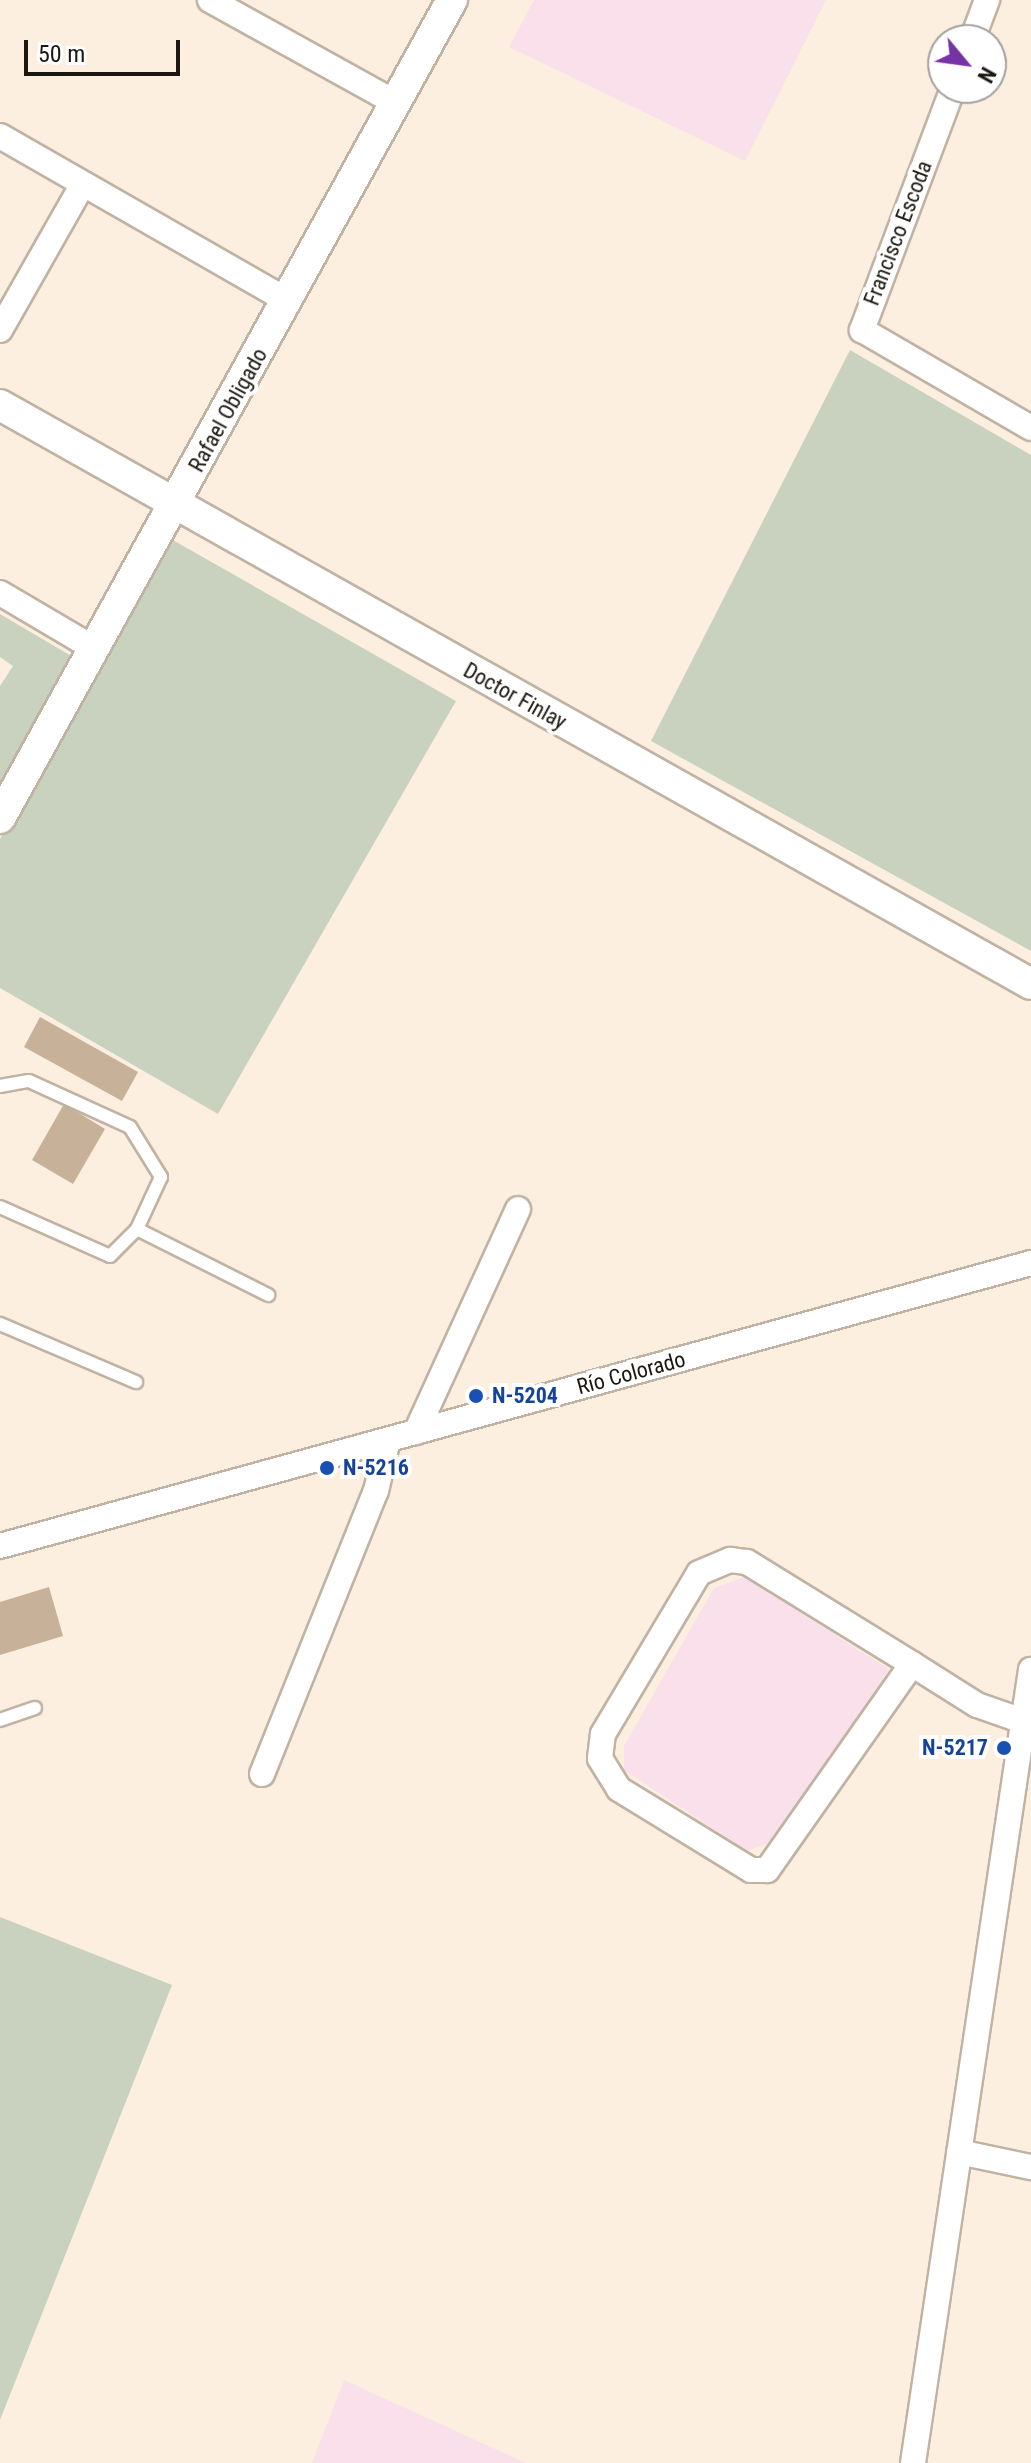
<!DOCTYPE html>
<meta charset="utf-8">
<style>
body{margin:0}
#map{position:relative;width:1031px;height:2463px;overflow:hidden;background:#fdefdf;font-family:"Roboto Condensed",sans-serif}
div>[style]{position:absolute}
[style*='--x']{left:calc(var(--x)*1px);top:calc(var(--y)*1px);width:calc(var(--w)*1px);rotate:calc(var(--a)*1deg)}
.industrial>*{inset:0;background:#f9e0ea}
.green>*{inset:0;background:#c9d2be}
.building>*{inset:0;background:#c7b198}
.roads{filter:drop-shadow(2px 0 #c0b3a4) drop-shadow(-2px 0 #c0b3a4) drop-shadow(0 2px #c0b3a4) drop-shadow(0 -2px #c0b3a4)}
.service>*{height:12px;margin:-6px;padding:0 6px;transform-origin:6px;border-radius:6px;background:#fff}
.minor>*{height:24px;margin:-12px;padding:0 12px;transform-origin:12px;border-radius:12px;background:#fff}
.tertiary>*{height:30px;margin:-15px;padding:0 15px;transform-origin:15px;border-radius:15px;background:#fff}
.dots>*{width:22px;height:22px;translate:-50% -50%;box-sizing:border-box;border:4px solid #fff;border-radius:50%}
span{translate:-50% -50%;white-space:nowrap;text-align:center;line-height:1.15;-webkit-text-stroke:8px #fff;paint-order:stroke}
.street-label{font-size:22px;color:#1b1610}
.transit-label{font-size:22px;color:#164399;font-weight:700}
.left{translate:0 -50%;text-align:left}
.right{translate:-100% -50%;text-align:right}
.north{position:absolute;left:927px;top:24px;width:80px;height:80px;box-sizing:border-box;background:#fff;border:2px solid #a4a29f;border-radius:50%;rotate:119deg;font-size:22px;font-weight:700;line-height:32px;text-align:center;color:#1b1610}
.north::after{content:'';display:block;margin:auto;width:28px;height:36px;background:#7633a7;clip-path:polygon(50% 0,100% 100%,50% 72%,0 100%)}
.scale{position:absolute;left:24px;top:40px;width:156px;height:36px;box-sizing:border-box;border:4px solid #1b1610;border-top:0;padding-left:10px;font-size:24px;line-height:28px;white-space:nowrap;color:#1b1610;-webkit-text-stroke:6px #fff;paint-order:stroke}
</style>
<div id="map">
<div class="industrial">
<div style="clip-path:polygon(534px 0,826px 0,745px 161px,509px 47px)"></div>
<div style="clip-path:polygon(744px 1577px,889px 1669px,783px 1838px,747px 1851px,624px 1770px,624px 1746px,714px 1588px)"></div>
<div style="clip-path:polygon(344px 2380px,526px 2463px,312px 2463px)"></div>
</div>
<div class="green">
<div style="clip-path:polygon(850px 350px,1031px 455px,1031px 951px,651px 741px)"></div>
<div style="clip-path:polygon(171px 539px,456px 701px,218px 1114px,0 988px,0 839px)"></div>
<div style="clip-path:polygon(0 614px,73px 657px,0 784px,0 686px,13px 666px,0 657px)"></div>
<div style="clip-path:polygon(0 1917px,172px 1985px,0 2420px)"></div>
</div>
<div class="building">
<div style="clip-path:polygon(40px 1017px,138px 1072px,122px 1101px,24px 1047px)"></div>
<div style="clip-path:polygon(64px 1104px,105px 1129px,73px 1184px,32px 1160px)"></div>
<div style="clip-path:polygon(49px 1587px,63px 1636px,0 1655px,0 1602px)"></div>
</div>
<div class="roads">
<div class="service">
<div style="--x:0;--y:1086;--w:29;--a:-10"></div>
<div style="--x:29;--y:1081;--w:111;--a:24.5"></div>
<div style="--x:130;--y:1127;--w:59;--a:58.2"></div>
<div style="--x:161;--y:1177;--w:57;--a:114.8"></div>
<div style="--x:0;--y:1207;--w:120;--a:24"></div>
<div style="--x:110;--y:1256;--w:38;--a:-45"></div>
<div style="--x:137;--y:1229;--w:147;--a:26.7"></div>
<div style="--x:0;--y:1324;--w:148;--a:23.1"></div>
<div style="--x:0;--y:1720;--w:37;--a:-19"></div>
</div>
<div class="minor">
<div style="--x:210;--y:0;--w:213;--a:29"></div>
<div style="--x:972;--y:40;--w:43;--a:-69.4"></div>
<div style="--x:953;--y:88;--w:259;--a:110.6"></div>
<div style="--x:862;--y:330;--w:195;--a:30.1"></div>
<div style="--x:0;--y:136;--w:332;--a:29.8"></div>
<div style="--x:0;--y:330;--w:168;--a:-60.4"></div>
<div style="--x:0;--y:593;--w:110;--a:30.5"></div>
<div style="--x:416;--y:1432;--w:245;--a:-65.4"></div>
<div style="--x:0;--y:1546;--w:1069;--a:-15.35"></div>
<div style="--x:912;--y:1664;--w:252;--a:125.1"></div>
<div style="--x:767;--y:1870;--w:16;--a:180"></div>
<div style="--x:751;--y:1870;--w:155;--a:-148.5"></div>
<div style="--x:619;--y:1789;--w:36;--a:-122"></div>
<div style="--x:600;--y:1758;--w:24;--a:-83"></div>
<div style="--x:603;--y:1734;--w:187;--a:-59.2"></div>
<div style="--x:699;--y:1573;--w:34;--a:-23"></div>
<div style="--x:730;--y:1560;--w:17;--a:7"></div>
<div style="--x:747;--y:1562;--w:194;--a:31.7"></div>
<div style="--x:912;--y:1664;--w:77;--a:32.2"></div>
<div style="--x:977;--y:1705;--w:49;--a:19.2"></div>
<div style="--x:262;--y:1774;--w:305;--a:-68.1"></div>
<div style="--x:376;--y:1491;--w:52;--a:-76.8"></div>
<div style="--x:959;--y:2152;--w:74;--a:11.8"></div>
<div style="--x:913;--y:2463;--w:802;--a:-81.54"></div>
</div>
<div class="tertiary">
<div style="--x:0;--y:405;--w:1182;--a:29.32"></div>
<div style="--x:0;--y:818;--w:935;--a:-61.08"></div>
</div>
</div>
<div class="dots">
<div style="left:476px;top:1396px;background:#1a4fb4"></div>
<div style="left:327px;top:1468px;background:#1a4fb4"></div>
<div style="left:1004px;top:1748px;background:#1a4fb4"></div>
</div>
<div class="street-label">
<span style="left:898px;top:233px;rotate:-69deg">Francisco Escoda</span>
<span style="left:228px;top:410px;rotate:-61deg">Rafael Obligado</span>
<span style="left:515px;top:696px;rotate:29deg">Doctor Finlay</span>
<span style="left:631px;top:1373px;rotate:-15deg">Río Colorado</span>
</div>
<div class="transit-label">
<span class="left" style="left:492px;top:1396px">N-5204</span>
<span class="left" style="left:343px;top:1468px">N-5216</span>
<span class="right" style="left:988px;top:1748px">N-5217</span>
</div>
<div class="north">N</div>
<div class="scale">50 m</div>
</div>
